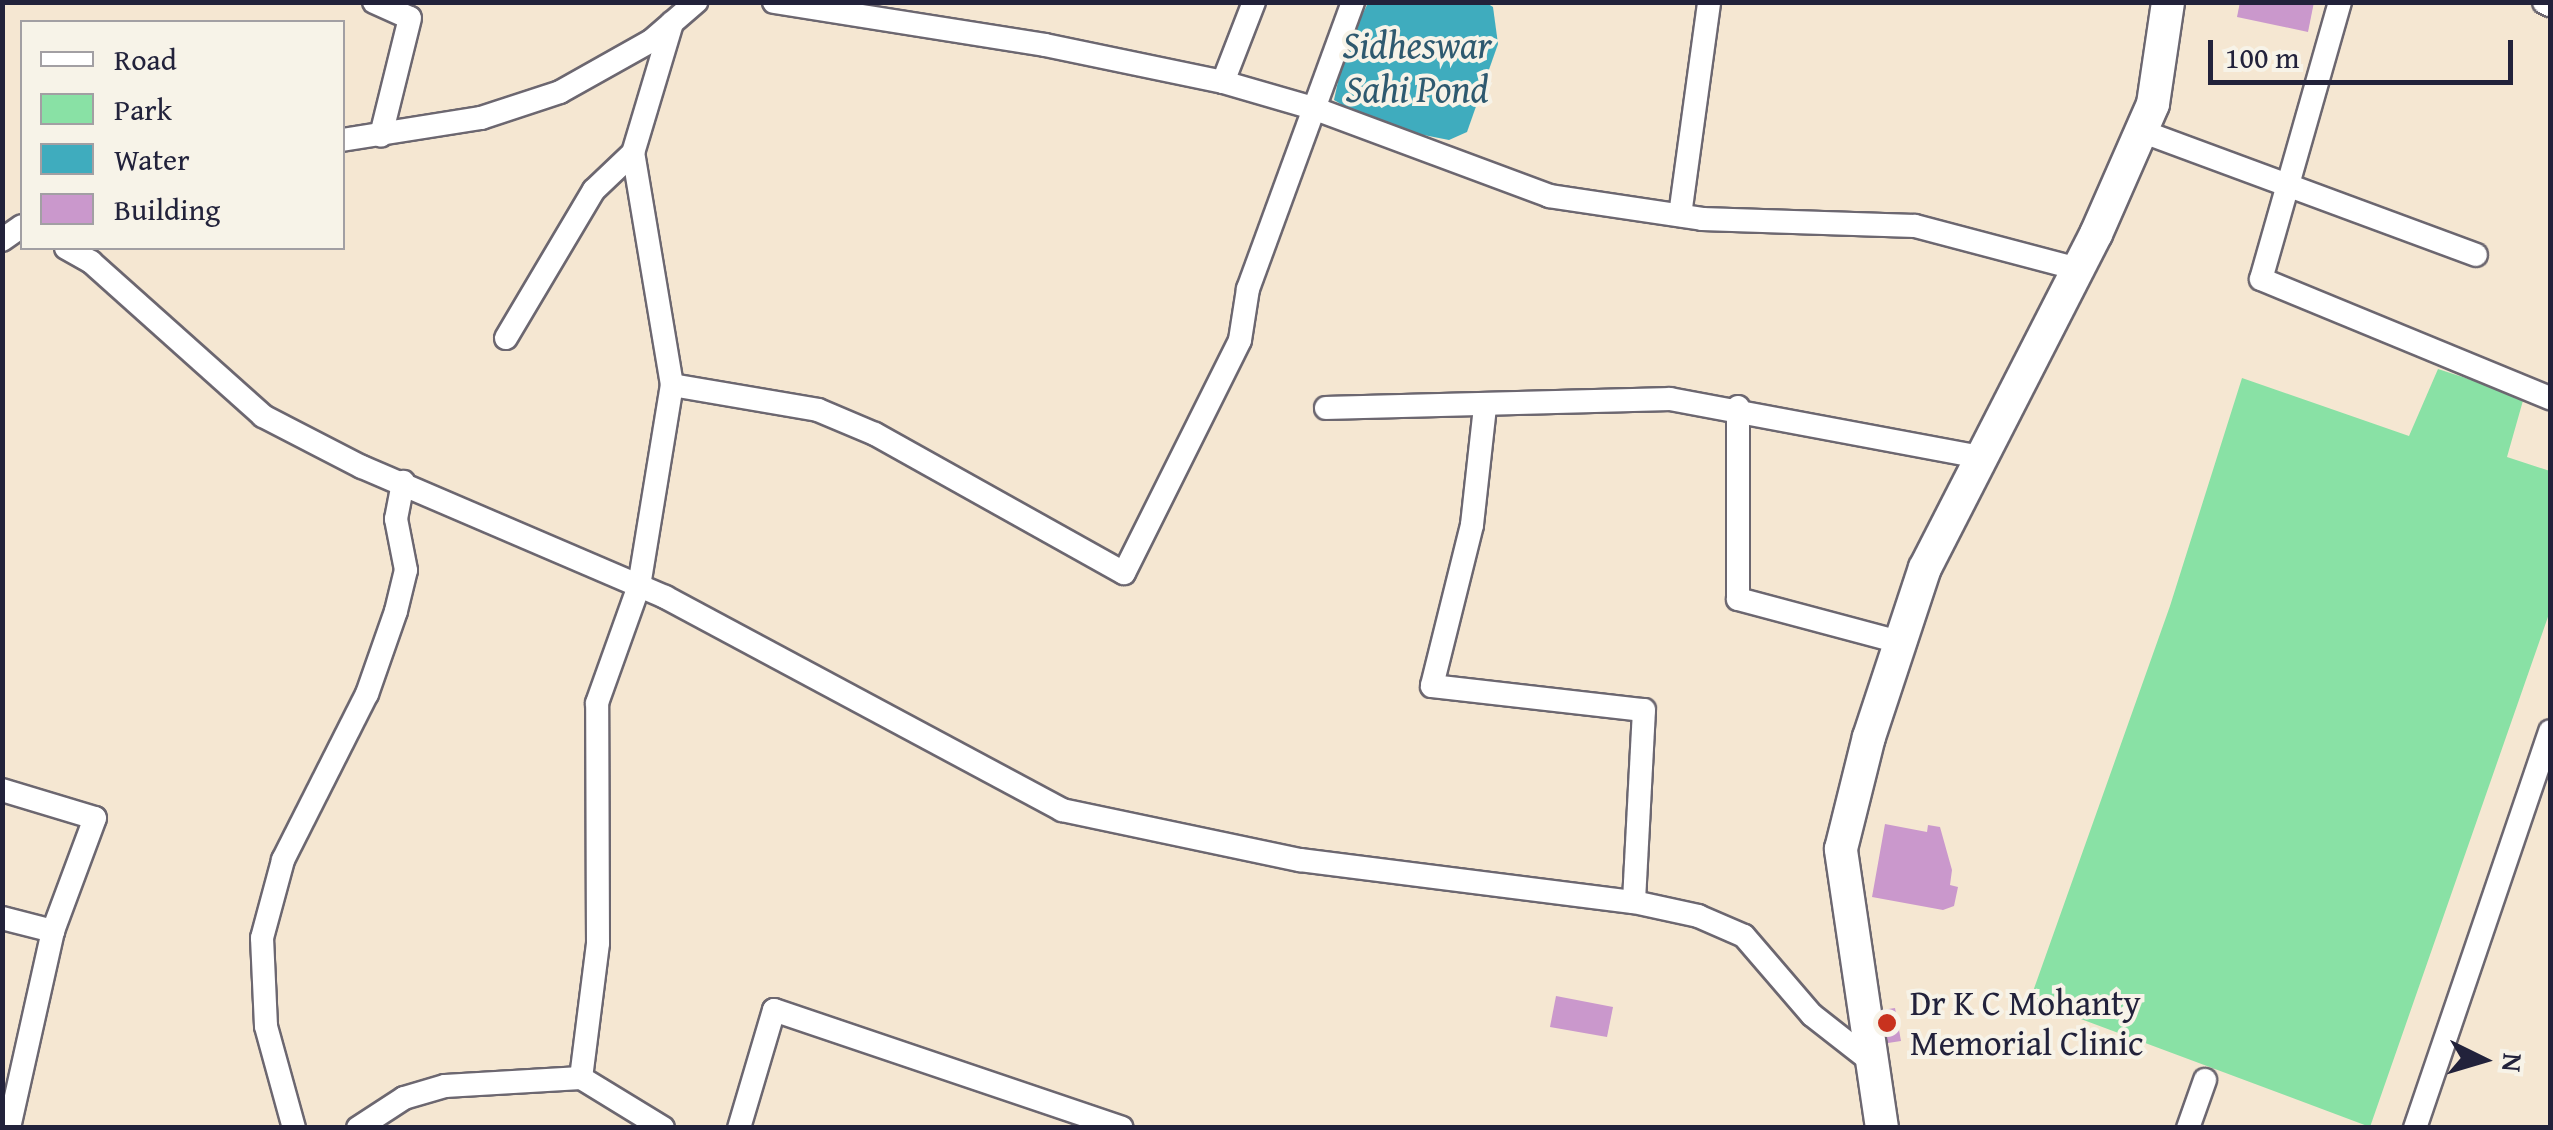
<!DOCTYPE html>
<style>
body{margin:0}
#map{position:relative;width:2553px;height:1130px;overflow:hidden;background:#f5e7d2;font-family:"Gentium Book Plus",serif}
div>[style]{position:absolute}
[style*='--x']{left:calc(var(--x)*1px);top:calc(var(--y)*1px);width:calc(var(--w)*1px);rotate:calc(var(--a)*1deg)}
.green>*{inset:0;background:#89e1a5}
.water>*{inset:0;background:#3facbe}
.building>*{inset:0;background:#ca98cc}
.roads{filter:drop-shadow(2px 0 #6c6770) drop-shadow(-2px 0 #6c6770) drop-shadow(0 2px #6c6770) drop-shadow(0 -2px #6c6770)}
.street>*{height:22px;margin:-11px;padding:0 11px;transform-origin:11px;border-radius:11px;background:#fff}
.secondary>*{height:32px;margin:-16px;padding:0 16px;transform-origin:16px;border-radius:16px;background:#fff}
.dots>*{width:28px;height:28px;translate:-50% -50%;box-sizing:border-box;border:5px solid #f7f3e8;border-radius:50%}
span{translate:-50% -50%;white-space:nowrap;text-align:center;line-height:1.15;-webkit-text-stroke:8px #f7f3e8;paint-order:stroke}
.poi-label{font-size:35px;color:#22223b}
.left{translate:0 -50%;text-align:left}
.water-label{font-size:38px;color:#2e596f;font-style:italic}
.frame{position:absolute;inset:0;border:5px solid #22223b;pointer-events:none}
.legend{position:absolute;left:20px;top:20px;width:325px;height:230px;box-sizing:border-box;background:#f7f3e8;border:2px solid #a29fa3;margin:0;padding:12px 18px;list-style:none;font-size:30px;color:#22223b}
.legend li{display:flex;align-items:center;gap:20px;height:50px}
.legend b{width:50px;border:2px solid #a29fa3}
.north{position:absolute;left:2433px;top:1010px;width:100px;height:100px;-webkit-text-stroke:8px #f7f3e8;paint-order:stroke;rotate:95deg;font-size:28px;font-weight:700;line-height:40px;text-align:center;color:#22223b}
.north::after{content:'';display:block;margin:auto;width:35px;height:45px;background:#22223b;clip-path:polygon(50% 0,100% 100%,50% 72%,0 100%)}
.scale{position:absolute;left:2208px;top:40px;width:305px;height:45px;box-sizing:border-box;border:5px solid #22223b;border-top:0;padding-left:12px;font-size:30px;line-height:35px;white-space:nowrap;color:#22223b;-webkit-text-stroke:8px #f7f3e8;paint-order:stroke}
</style>
<div id="map">
<div class="green">
<div style="clip-path:polygon(2438px 369px,2524px 397px,2507px 457px,2550px 471px,2550px 611px,2370px 1127px,2030px 1000px,2170px 606px,2242px 378px,2409px 436px)"></div>
</div>
<div class="water">
<div style="clip-path:polygon(1485px 2px,1493px 7px,1498px 44px,1467px 132px,1449px 140px,1378px 126px,1334px 100px,1345px 49px,1368px 3px)"></div>
</div>
<div class="building">
<div style="clip-path:polygon(2240px 2px,2314px 2px,2308px 32px,2237px 17px)"></div>
<div style="clip-path:polygon(1885px 824px,1927px 832px,1928px 825px,1940px 827px,1952px 870px,1950px 885px,1958px 887px,1954px 906px,1943px 910px,1872px 897px)"></div>
<div style="clip-path:polygon(1556px 996px,1613px 1007px,1607px 1037px,1550px 1027px)"></div>
<div style="clip-path:polygon(1895px 1008px,1901px 1041px,1875px 1045px,1869px 1012px)"></div>
</div>
<div class="roads">
<div class="street">
<div style="--x:374;--y:2;--w:39;--a:24"></div>
<div style="--x:410;--y:18;--w:121;--a:103.9"></div>
<div style="--x:774;--y:2;--w:274;--a:9"></div>
<div style="--x:1045;--y:45;--w:182;--a:11.7"></div>
<div style="--x:1223;--y:82;--w:94;--a:16.1"></div>
<div style="--x:1313;--y:108;--w:252;--a:20.4"></div>
<div style="--x:1549;--y:196;--w:155;--a:8.5"></div>
<div style="--x:1702;--y:219;--w:213;--a:1.9"></div>
<div style="--x:1915;--y:226;--w:169;--a:14.8"></div>
<div style="--x:2340;--y:2;--w:288;--a:105.9"></div>
<div style="--x:2261;--y:279;--w:313;--a:22.4"></div>
<div style="--x:2544;--y:2;--w:7;--a:27"></div>
<div style="--x:1223;--y:82;--w:86;--a:-68.8"></div>
<div style="--x:2141;--y:131;--w:357;--a:20.3"></div>
<div style="--x:342;--y:140;--w:141;--a:-9"></div>
<div style="--x:481;--y:118;--w:83;--a:-18.2"></div>
<div style="--x:560;--y:92;--w:104;--a:-29.3"></div>
<div style="--x:651;--y:41;--w:60;--a:-40.9"></div>
<div style="--x:1680;--y:215;--w:215;--a:-82.2"></div>
<div style="--x:2;--y:240;--w:24;--a:-35"></div>
<div style="--x:66;--y:248;--w:29;--a:29"></div>
<div style="--x:91;--y:262;--w:231;--a:41.8"></div>
<div style="--x:263;--y:416;--w:111;--a:27.3"></div>
<div style="--x:362;--y:467;--w:330;--a:23.2"></div>
<div style="--x:665;--y:597;--w:451;--a:28.2"></div>
<div style="--x:1062;--y:810;--w:243;--a:11.9"></div>
<div style="--x:1300;--y:860;--w:337;--a:7.2"></div>
<div style="--x:1634;--y:902;--w:66;--a:12.3"></div>
<div style="--x:1698;--y:916;--w:50;--a:23.5"></div>
<div style="--x:1744;--y:936;--w:104;--a:49.3"></div>
<div style="--x:1812;--y:1015;--w:76;--a:38.1"></div>
<div style="--x:506;--y:338;--w:172;--a:-59.3"></div>
<div style="--x:594;--y:190;--w:54;--a:-43.5"></div>
<div style="--x:672;--y:385;--w:235;--a:-99.5"></div>
<div style="--x:633;--y:153;--w:136;--a:-73.3"></div>
<div style="--x:1485;--y:407;--w:119;--a:96.3"></div>
<div style="--x:1472;--y:525;--w:166;--a:104"></div>
<div style="--x:1432;--y:686;--w:213;--a:6.5"></div>
<div style="--x:1644;--y:710;--w:192;--a:93"></div>
<div style="--x:1738;--y:407;--w:192;--a:90"></div>
<div style="--x:1738;--y:599;--w:168;--a:14.9"></div>
<div style="--x:1326;--y:408;--w:344;--a:-1.5"></div>
<div style="--x:1670;--y:399;--w:316;--a:10.6"></div>
<div style="--x:2;--y:790;--w:97;--a:16.8"></div>
<div style="--x:95;--y:818;--w:121;--a:110.4"></div>
<div style="--x:2;--y:918;--w:53;--a:14.3"></div>
<div style="--x:53;--y:931;--w:202;--a:102.6"></div>
<div style="--x:294;--y:1128;--w:106;--a:-105.4"></div>
<div style="--x:266;--y:1026;--w:88;--a:-92.6"></div>
<div style="--x:262;--y:938;--w:81;--a:-74.9"></div>
<div style="--x:283;--y:860;--w:186;--a:-63.2"></div>
<div style="--x:367;--y:694;--w:88;--a:-70.7"></div>
<div style="--x:396;--y:611;--w:42;--a:-76.3"></div>
<div style="--x:406;--y:570;--w:52;--a:-101.1"></div>
<div style="--x:396;--y:519;--w:38;--a:-79"></div>
<div style="--x:358;--y:1128;--w:55;--a:-33.1"></div>
<div style="--x:404;--y:1098;--w:43;--a:-16.3"></div>
<div style="--x:445;--y:1086;--w:136;--a:-3.4"></div>
<div style="--x:663;--y:1128;--w:96;--a:-148.6"></div>
<div style="--x:581;--y:1078;--w:136;--a:-82.8"></div>
<div style="--x:598;--y:943;--w:240;--a:-90.2"></div>
<div style="--x:597;--y:703;--w:124;--a:-70.3"></div>
<div style="--x:639;--y:586;--w:204;--a:-80.7"></div>
<div style="--x:672;--y:385;--w:148;--a:9.7"></div>
<div style="--x:818;--y:410;--w:62;--a:22.8"></div>
<div style="--x:875;--y:434;--w:285;--a:29.2"></div>
<div style="--x:1124;--y:573;--w:260;--a:-63.5"></div>
<div style="--x:1240;--y:340;--w:52;--a:-81.1"></div>
<div style="--x:1248;--y:289;--w:306;--a:-69.9"></div>
<div style="--x:739;--y:1128;--w:123;--a:-73.5"></div>
<div style="--x:774;--y:1010;--w:367;--a:18.7"></div>
<div style="--x:2188;--y:1128;--w:51;--a:-70.5"></div>
<div style="--x:2415;--y:1128;--w:419;--a:-71.2"></div>
</div>
<div class="secondary">
<div style="--x:1882;--y:1128;--w:282;--a:-98.4"></div>
<div style="--x:1841;--y:849;--w:115;--a:-76"></div>
<div style="--x:1869;--y:737;--w:178;--a:-71.7"></div>
<div style="--x:1925;--y:568;--w:375;--a:-62.9"></div>
<div style="--x:2096;--y:234;--w:142;--a:-66.3"></div>
<div style="--x:2153;--y:104;--w:103;--a:-81.6"></div>
</div>
</div>
<div class="dots">
<div style="left:1887px;top:1023px;background:#c8321e"></div>
</div>
<div class="poi-label">
<span class="left" style="left:1910px;top:1023px">Dr K C Mohanty<br>Memorial Clinic</span>
</div>
<div class="water-label">
<span style="left:1417px;top:67px">Sidheswar<br>Sahi Pond</span>
</div>
<div class="frame"></div>
<ul class="legend">
<li><b style="height:12px;background:#fff"></b>Road</li>
<li><b style="height:28px;background:#89e1a5"></b>Park</li>
<li><b style="height:28px;background:#3facbe"></b>Water</li>
<li><b style="height:28px;background:#ca98cc"></b>Building</li>
</ul>
<div class="north">N</div>
<div class="scale">100 m</div>
</div>
